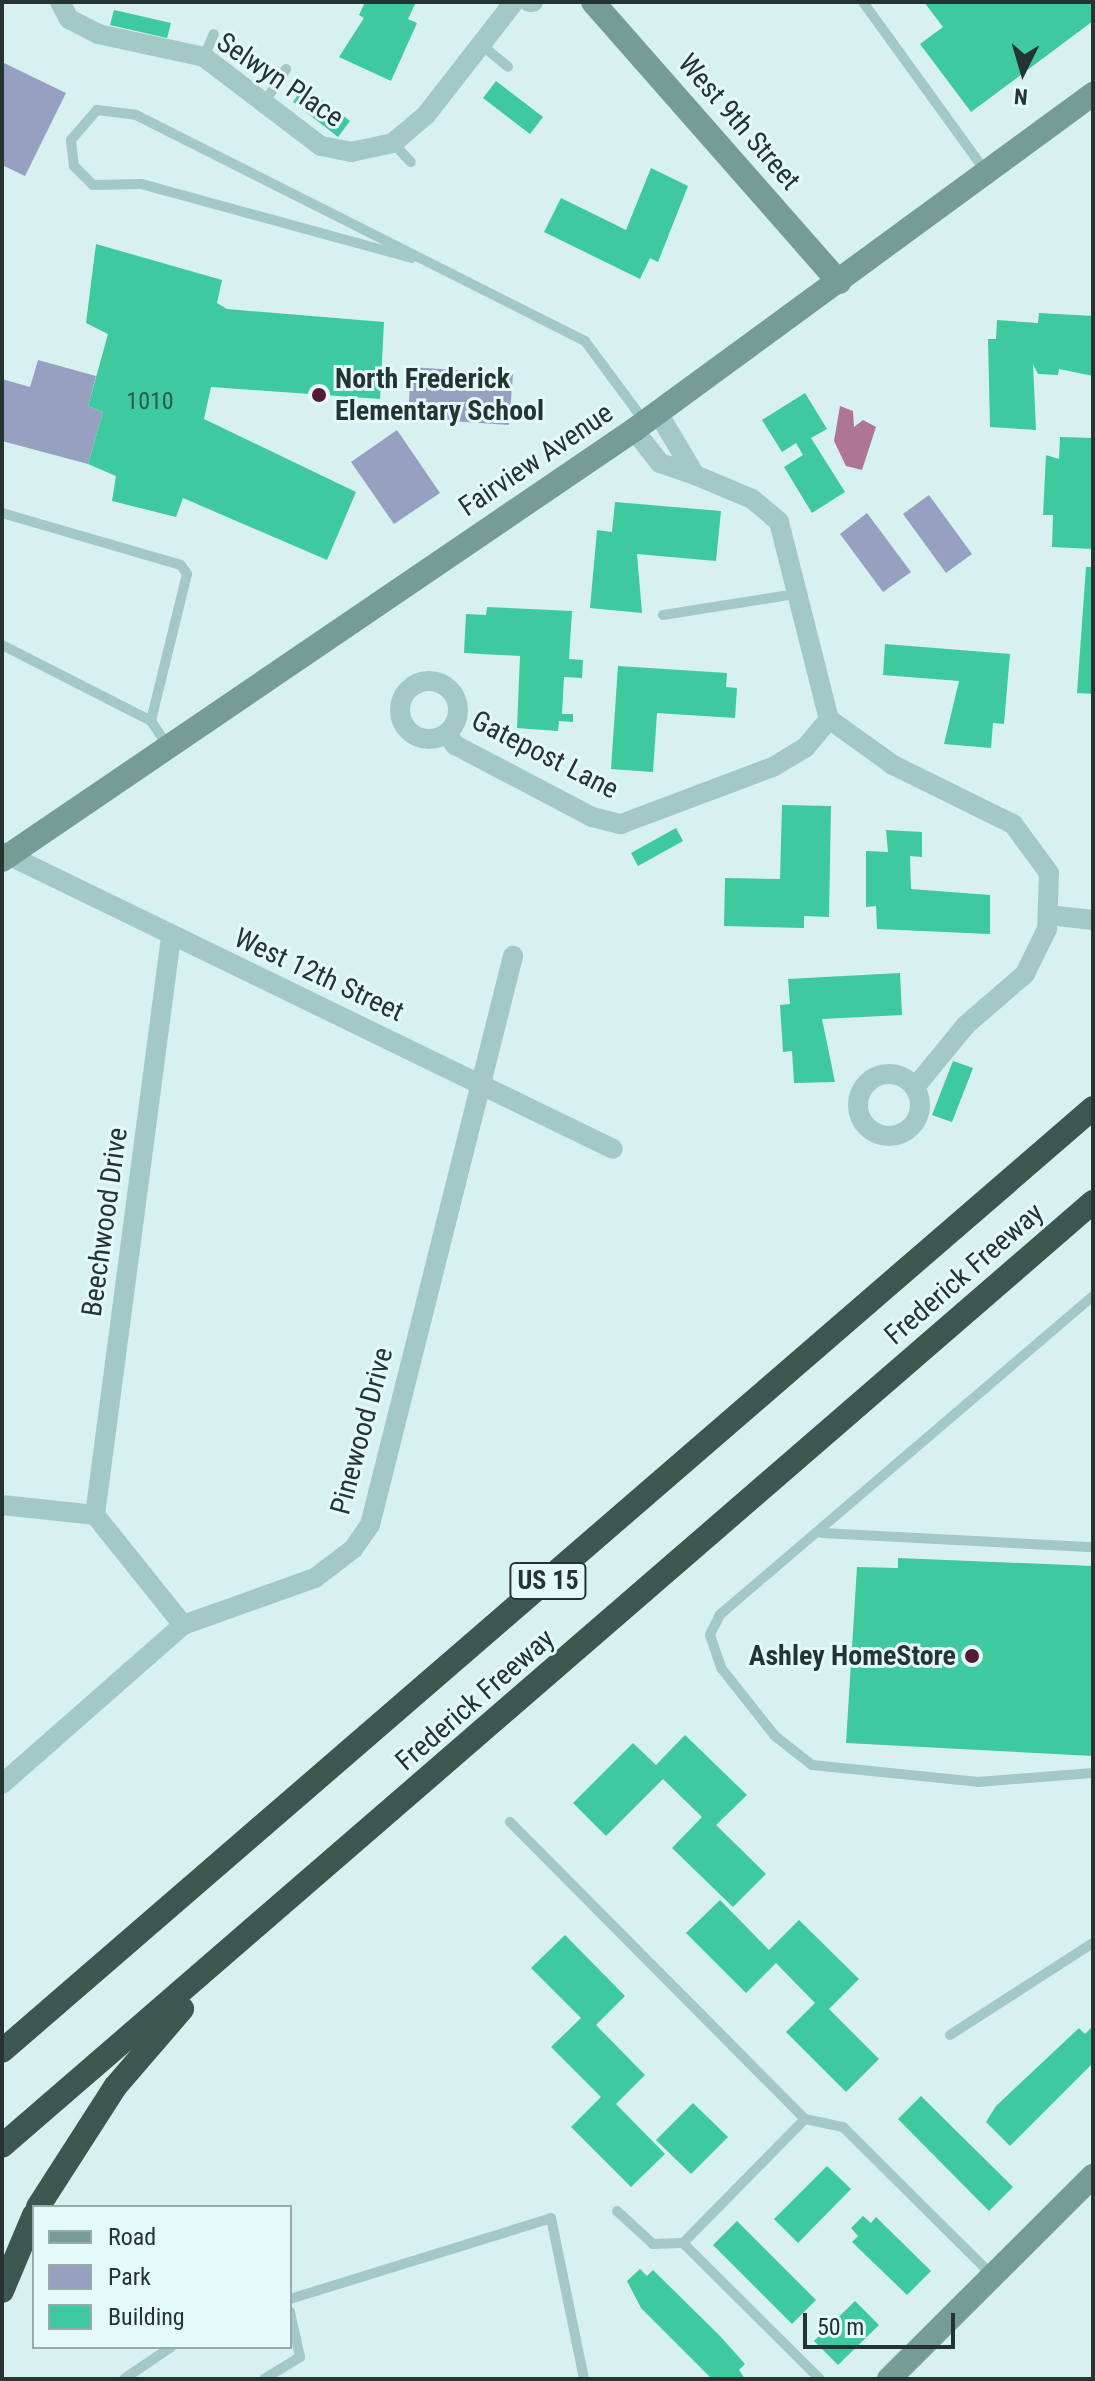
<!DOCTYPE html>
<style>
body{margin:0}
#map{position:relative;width:1095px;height:2381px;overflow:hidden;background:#d7f1f1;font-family:"Roboto Condensed",sans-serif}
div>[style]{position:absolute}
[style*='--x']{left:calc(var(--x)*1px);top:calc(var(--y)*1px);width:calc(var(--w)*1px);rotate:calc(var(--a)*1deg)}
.green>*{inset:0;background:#97a0c0}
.water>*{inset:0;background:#af7693}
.building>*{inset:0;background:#3ec99e}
.lane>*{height:10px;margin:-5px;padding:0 5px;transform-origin:5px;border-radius:5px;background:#a3c9c6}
.street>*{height:20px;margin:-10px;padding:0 10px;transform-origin:10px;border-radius:10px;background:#a3c9c6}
.street>.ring{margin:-10px;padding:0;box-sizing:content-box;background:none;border:20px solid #a3c9c6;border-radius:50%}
.secondary>*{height:24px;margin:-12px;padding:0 12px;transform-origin:12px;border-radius:12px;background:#759d96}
.highway>*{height:24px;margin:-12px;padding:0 12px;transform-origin:12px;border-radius:12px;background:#3c5650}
.dots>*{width:22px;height:22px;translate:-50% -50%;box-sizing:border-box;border:4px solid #e4f9f9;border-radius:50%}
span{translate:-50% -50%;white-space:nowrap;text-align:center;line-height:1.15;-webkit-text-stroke:6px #e4f9f9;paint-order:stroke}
.number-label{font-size:24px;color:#2c594c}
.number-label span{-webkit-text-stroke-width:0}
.shield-label span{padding:2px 6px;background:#e4f9f9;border:2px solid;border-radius:6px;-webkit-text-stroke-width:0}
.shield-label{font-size:26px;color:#263431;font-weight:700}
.street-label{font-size:28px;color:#263431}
.poi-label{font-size:28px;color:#263431;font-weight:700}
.left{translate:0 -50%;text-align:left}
.right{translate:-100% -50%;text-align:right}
.frame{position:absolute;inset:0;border:4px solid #263431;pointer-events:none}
.legend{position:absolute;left:32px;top:2205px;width:260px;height:144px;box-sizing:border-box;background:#e4f9f9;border:2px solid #98aaa9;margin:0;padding:10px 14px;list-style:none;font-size:24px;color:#263431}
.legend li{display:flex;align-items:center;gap:16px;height:40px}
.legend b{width:40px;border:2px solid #98aaa9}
.north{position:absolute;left:983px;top:32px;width:80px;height:80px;-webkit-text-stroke:6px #e4f9f9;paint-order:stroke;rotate:185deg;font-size:22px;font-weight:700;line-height:32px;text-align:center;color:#263431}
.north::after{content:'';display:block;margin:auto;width:28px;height:36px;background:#263431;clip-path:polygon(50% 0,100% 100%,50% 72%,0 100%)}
.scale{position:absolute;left:803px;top:2313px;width:152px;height:36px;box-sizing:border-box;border:4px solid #263431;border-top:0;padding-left:10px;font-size:24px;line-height:28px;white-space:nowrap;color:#263431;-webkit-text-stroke:6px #e4f9f9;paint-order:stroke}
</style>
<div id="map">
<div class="green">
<div style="clip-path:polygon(2px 62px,66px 93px,25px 176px,2px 165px)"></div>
<div style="clip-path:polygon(38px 360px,96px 376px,88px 406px,103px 412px,88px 464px,2px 441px,2px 379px,30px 387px)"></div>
<div style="clip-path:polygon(411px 367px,513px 374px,509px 425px,408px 418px)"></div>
<div style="clip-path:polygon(397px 430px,440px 493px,394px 524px,351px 462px)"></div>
<div style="clip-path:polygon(929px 495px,972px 554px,946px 573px,903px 514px)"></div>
<div style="clip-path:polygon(867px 513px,911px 572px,883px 592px,840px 534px)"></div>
</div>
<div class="water">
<div style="clip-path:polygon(840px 406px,853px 411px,854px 427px,863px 420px,876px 427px,862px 470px,846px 466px,834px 441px)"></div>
</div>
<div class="building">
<div style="clip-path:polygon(365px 2px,416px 2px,408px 19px,417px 23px,391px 81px,339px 57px,364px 18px,359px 15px)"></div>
<div style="clip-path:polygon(924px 2px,1093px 2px,1093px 21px,971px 112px,920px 44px,943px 27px)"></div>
<div style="clip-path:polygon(114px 10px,171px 23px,167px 38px,110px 25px)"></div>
<div style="clip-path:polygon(496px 81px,543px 117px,530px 134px,483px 98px)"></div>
<div style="clip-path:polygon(304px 86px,350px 121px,338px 137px,293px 102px)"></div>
<div style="clip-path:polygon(651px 168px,688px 186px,658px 262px,650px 258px,640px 279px,544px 232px,561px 198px,626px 230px)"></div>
<div style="clip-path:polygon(96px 244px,222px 280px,217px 303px,227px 309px,384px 322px,380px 399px,211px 387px,204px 419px,356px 492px,327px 560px,183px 498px,176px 517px,112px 501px,116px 476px,88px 464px,103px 412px,88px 406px,108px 334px,86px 323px)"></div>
<div style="clip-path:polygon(1039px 313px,1093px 316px,1093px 376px,1059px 369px,1058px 375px,1038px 374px,1033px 364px,1036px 430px,990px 427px,988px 339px,996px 339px,997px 320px,1038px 323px)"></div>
<div style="clip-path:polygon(805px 393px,827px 429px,811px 438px,845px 492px,812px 513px,784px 467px,803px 455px,796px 443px,782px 452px,762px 420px)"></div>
<div style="clip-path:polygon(1060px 437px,1093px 438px,1093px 549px,1052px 547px,1053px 515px,1043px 515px,1046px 455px,1059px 459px)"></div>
<div style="clip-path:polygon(615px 502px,721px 511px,716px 561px,637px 554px,642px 613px,590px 608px,597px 530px,612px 532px)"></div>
<div style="clip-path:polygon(1086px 567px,1093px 567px,1093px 694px,1077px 693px)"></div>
<div style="clip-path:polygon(487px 607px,572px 611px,569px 659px,583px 660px,582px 678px,564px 677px,562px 714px,573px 714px,573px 722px,559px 721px,558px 731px,517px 728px,520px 656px,464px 653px,466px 614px,486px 615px)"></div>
<div style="clip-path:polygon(885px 644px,1010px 654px,1004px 724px,993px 723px,991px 748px,944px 744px,959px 681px,883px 675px)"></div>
<div style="clip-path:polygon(618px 666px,727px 673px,726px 687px,737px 688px,735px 718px,657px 713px,653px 772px,611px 769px)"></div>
<div style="clip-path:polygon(782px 805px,831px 806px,829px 917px,804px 916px,804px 928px,724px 926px,725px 878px,780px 879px)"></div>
<div style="clip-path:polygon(676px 828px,683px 841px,638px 866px,631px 853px)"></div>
<div style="clip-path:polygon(886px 830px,922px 832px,922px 857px,910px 856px,911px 889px,990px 895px,990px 934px,877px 929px,876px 906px,866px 907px,866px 851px,888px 852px)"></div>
<div style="clip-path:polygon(900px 973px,902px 1015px,822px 1019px,835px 1082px,794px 1083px,792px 1051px,783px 1052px,780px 1005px,790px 1004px,788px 979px)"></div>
<div style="clip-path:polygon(953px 1061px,973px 1068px,952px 1122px,932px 1115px)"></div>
<div style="clip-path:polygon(898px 1558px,1093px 1566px,1093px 1756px,846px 1743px,857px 1567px,898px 1568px)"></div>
<div style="clip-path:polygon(685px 1735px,747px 1795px,716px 1825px,766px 1874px,733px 1907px,672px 1848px,702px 1817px,663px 1779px,606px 1836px,573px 1803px,633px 1743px,656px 1765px)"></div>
<div style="clip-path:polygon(720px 1900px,769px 1950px,799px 1920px,859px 1979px,829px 2009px,879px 2059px,846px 2092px,786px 2032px,815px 2003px,776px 1963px,746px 1993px,686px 1933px)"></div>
<div style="clip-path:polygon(565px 1935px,625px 1996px,596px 2025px,645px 2075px,616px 2104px,665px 2154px,631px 2187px,571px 2127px,601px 2097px,551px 2047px,581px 2018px,531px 1968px)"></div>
<div style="clip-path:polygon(1093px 2026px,1093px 2063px,1010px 2146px,986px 2122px,996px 2106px,1079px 2028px,1085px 2034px)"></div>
<div style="clip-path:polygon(921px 2096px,1013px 2187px,989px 2211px,898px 2119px)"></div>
<div style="clip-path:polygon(693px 2103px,728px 2137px,691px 2174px,656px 2140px)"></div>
<div style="clip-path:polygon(827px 2166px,851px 2189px,798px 2243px,774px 2219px)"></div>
<div style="clip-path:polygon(863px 2216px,871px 2223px,876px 2217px,931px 2271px,907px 2295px,852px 2242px,858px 2236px,851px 2228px)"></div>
<div style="clip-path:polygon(737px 2221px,816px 2300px,792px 2324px,713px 2245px)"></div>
<div style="clip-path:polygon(640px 2269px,647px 2276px,653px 2270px,720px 2336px,745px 2364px,739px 2370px,745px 2379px,712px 2379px,641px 2308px,627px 2281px)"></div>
<div style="clip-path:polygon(855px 2301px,879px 2325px,838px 2365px,814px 2341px)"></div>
</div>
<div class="lane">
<div style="--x:863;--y:2;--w:210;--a:54.1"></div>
<div style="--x:480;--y:44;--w:36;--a:39"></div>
<div style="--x:204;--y:57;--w:25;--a:-67"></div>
<div style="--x:266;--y:100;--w:37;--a:-57"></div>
<div style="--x:393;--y:143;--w:26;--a:47"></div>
<div style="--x:412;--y:258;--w:281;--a:-164.7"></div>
<div style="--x:141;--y:184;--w:48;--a:178.8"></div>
<div style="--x:93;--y:185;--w:27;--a:-135"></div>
<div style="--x:74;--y:166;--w:26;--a:-97"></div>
<div style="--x:71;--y:140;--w:40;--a:-49"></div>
<div style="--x:97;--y:110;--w:39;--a:7"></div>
<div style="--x:136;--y:115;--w:503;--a:26.72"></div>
<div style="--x:585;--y:341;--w:101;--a:53.5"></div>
<div style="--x:2;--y:513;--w:186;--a:16.2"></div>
<div style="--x:181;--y:565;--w:11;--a:56"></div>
<div style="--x:187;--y:574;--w:151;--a:103.8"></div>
<div style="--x:663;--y:615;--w:135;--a:-9"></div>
<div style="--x:2;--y:645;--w:167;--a:27"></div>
<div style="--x:151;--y:721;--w:30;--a:56"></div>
<div style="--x:1093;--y:1296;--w:491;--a:139.5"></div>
<div style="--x:720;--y:1615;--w:22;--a:117"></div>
<div style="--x:710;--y:1635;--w:36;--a:71"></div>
<div style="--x:722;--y:1669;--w:85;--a:51.7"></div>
<div style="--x:775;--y:1736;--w:47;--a:38.1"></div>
<div style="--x:812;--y:1765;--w:167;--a:5.8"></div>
<div style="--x:978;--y:1782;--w:115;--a:-4.5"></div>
<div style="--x:822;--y:1533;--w:271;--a:3"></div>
<div style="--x:510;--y:1822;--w:419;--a:45.2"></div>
<div style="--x:805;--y:2119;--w:39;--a:12"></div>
<div style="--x:843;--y:2127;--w:210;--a:44.8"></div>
<div style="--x:950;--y:2035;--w:170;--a:-32.8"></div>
<div style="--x:805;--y:2119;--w:174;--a:134.5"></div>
<div style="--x:683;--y:2243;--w:193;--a:44.8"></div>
<div style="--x:617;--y:2211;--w:49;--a:42.5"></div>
<div style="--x:653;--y:2244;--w:30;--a:-2"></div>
<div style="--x:290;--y:2299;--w:273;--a:-17.2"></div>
<div style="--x:551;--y:2218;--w:164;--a:78.4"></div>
<div style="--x:124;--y:2379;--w:57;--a:-34.2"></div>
<div style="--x:264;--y:2379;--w:42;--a:-31.4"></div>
<div style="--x:300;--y:2357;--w:46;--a:-102.5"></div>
</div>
<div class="street">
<div style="--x:60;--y:2;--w:19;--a:62"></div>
<div style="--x:69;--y:19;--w:33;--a:27"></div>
<div style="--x:98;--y:34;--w:108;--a:12.2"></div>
<div style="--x:204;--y:57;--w:147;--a:37.3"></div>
<div style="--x:321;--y:146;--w:31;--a:11"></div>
<div style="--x:351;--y:152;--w:43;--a:-12.1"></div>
<div style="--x:393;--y:143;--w:43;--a:-40.3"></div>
<div style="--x:426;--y:115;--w:143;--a:-52.1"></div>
<div style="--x:529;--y:2;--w:4;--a:0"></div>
<div style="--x:634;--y:430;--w:42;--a:51.8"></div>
<div style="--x:660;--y:463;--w:37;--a:19"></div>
<div style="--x:695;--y:475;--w:72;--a:-120.8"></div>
<div style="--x:695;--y:475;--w:62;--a:22.8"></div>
<div style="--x:752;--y:499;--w:35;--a:40"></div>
<div style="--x:779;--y:522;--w:203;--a:75.8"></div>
<div style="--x:829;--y:719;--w:79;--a:35.7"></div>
<div style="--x:893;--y:765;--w:134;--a:26.2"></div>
<div style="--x:1013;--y:824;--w:61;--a:53.7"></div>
<div style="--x:1049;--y:873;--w:56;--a:92"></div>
<div style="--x:1047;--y:929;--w:50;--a:116.1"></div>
<div style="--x:1025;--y:974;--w:78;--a:139.2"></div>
<div style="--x:966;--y:1025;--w:80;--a:129.4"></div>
<div class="ring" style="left:400px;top:681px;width:38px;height:38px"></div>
<div style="--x:447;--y:734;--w:14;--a:54"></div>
<div style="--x:455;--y:745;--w:155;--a:27.7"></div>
<div style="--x:592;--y:817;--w:30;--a:14"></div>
<div style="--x:621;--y:824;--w:162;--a:-20.6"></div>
<div style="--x:773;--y:767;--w:37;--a:-31"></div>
<div style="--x:805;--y:748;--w:38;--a:-50"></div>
<div style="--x:2;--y:852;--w:679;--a:25.92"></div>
<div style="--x:1049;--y:915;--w:44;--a:6.5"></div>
<div class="ring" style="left:858px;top:1074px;width:42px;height:42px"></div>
<div style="--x:2;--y:1505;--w:94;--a:6.1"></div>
<div style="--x:95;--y:1515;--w:141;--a:51.3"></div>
<div style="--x:95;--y:1515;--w:583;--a:-82.51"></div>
<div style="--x:2;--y:1784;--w:241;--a:-41.3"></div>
<div style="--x:183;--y:1625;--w:140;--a:-19.6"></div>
<div style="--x:315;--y:1578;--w:48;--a:-37.3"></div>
<div style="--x:353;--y:1549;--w:29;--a:-55"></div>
<div style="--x:370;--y:1525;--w:587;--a:-75.89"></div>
</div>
<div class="secondary">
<div style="--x:593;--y:2;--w:373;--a:48.7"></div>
<div style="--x:2;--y:860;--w:764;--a:-34.23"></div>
<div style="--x:634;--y:430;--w:569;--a:-36.21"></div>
<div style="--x:889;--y:2379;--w:288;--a:-44.9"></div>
</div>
<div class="highway">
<div style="--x:2;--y:2051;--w:1442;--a:-40.84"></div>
<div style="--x:2;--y:2146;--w:1443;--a:-40.87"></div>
<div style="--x:38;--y:2207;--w:143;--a:-57.3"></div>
<div style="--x:115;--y:2087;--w:103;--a:-49.3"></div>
<div style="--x:2;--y:2291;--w:82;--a:-67.2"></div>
</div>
<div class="dots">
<div style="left:319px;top:395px;background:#561a37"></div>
<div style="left:972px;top:1656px;background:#561a37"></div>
</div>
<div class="number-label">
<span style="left:150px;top:402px">1010</span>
</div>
<div class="shield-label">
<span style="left:548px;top:1581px">US 15</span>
</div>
<div class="street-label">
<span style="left:280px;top:80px;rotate:34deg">Selwyn Place</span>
<span style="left:739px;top:122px;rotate:49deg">West 9th Street</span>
<span style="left:536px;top:460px;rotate:-34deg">Fairview Avenue</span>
<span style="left:545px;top:755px;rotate:27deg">Gatepost Lane</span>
<span style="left:319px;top:975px;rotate:25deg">West 12th Street</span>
<span style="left:105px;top:1222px;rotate:-82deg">Beechwood Drive</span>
<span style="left:964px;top:1274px;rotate:-41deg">Frederick Freeway</span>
<span style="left:362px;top:1431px;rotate:-75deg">Pinewood Drive</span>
<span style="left:475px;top:1700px;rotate:-41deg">Frederick Freeway</span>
</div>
<div class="poi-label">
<span class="left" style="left:335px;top:395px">North Frederick<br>Elementary School</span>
<span class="right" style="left:956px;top:1656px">Ashley HomeStore</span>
</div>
<div class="frame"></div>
<ul class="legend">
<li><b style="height:10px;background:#759d96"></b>Road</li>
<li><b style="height:22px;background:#97a0c0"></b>Park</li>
<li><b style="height:22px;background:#3ec99e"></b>Building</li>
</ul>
<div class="north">N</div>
<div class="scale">50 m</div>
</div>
